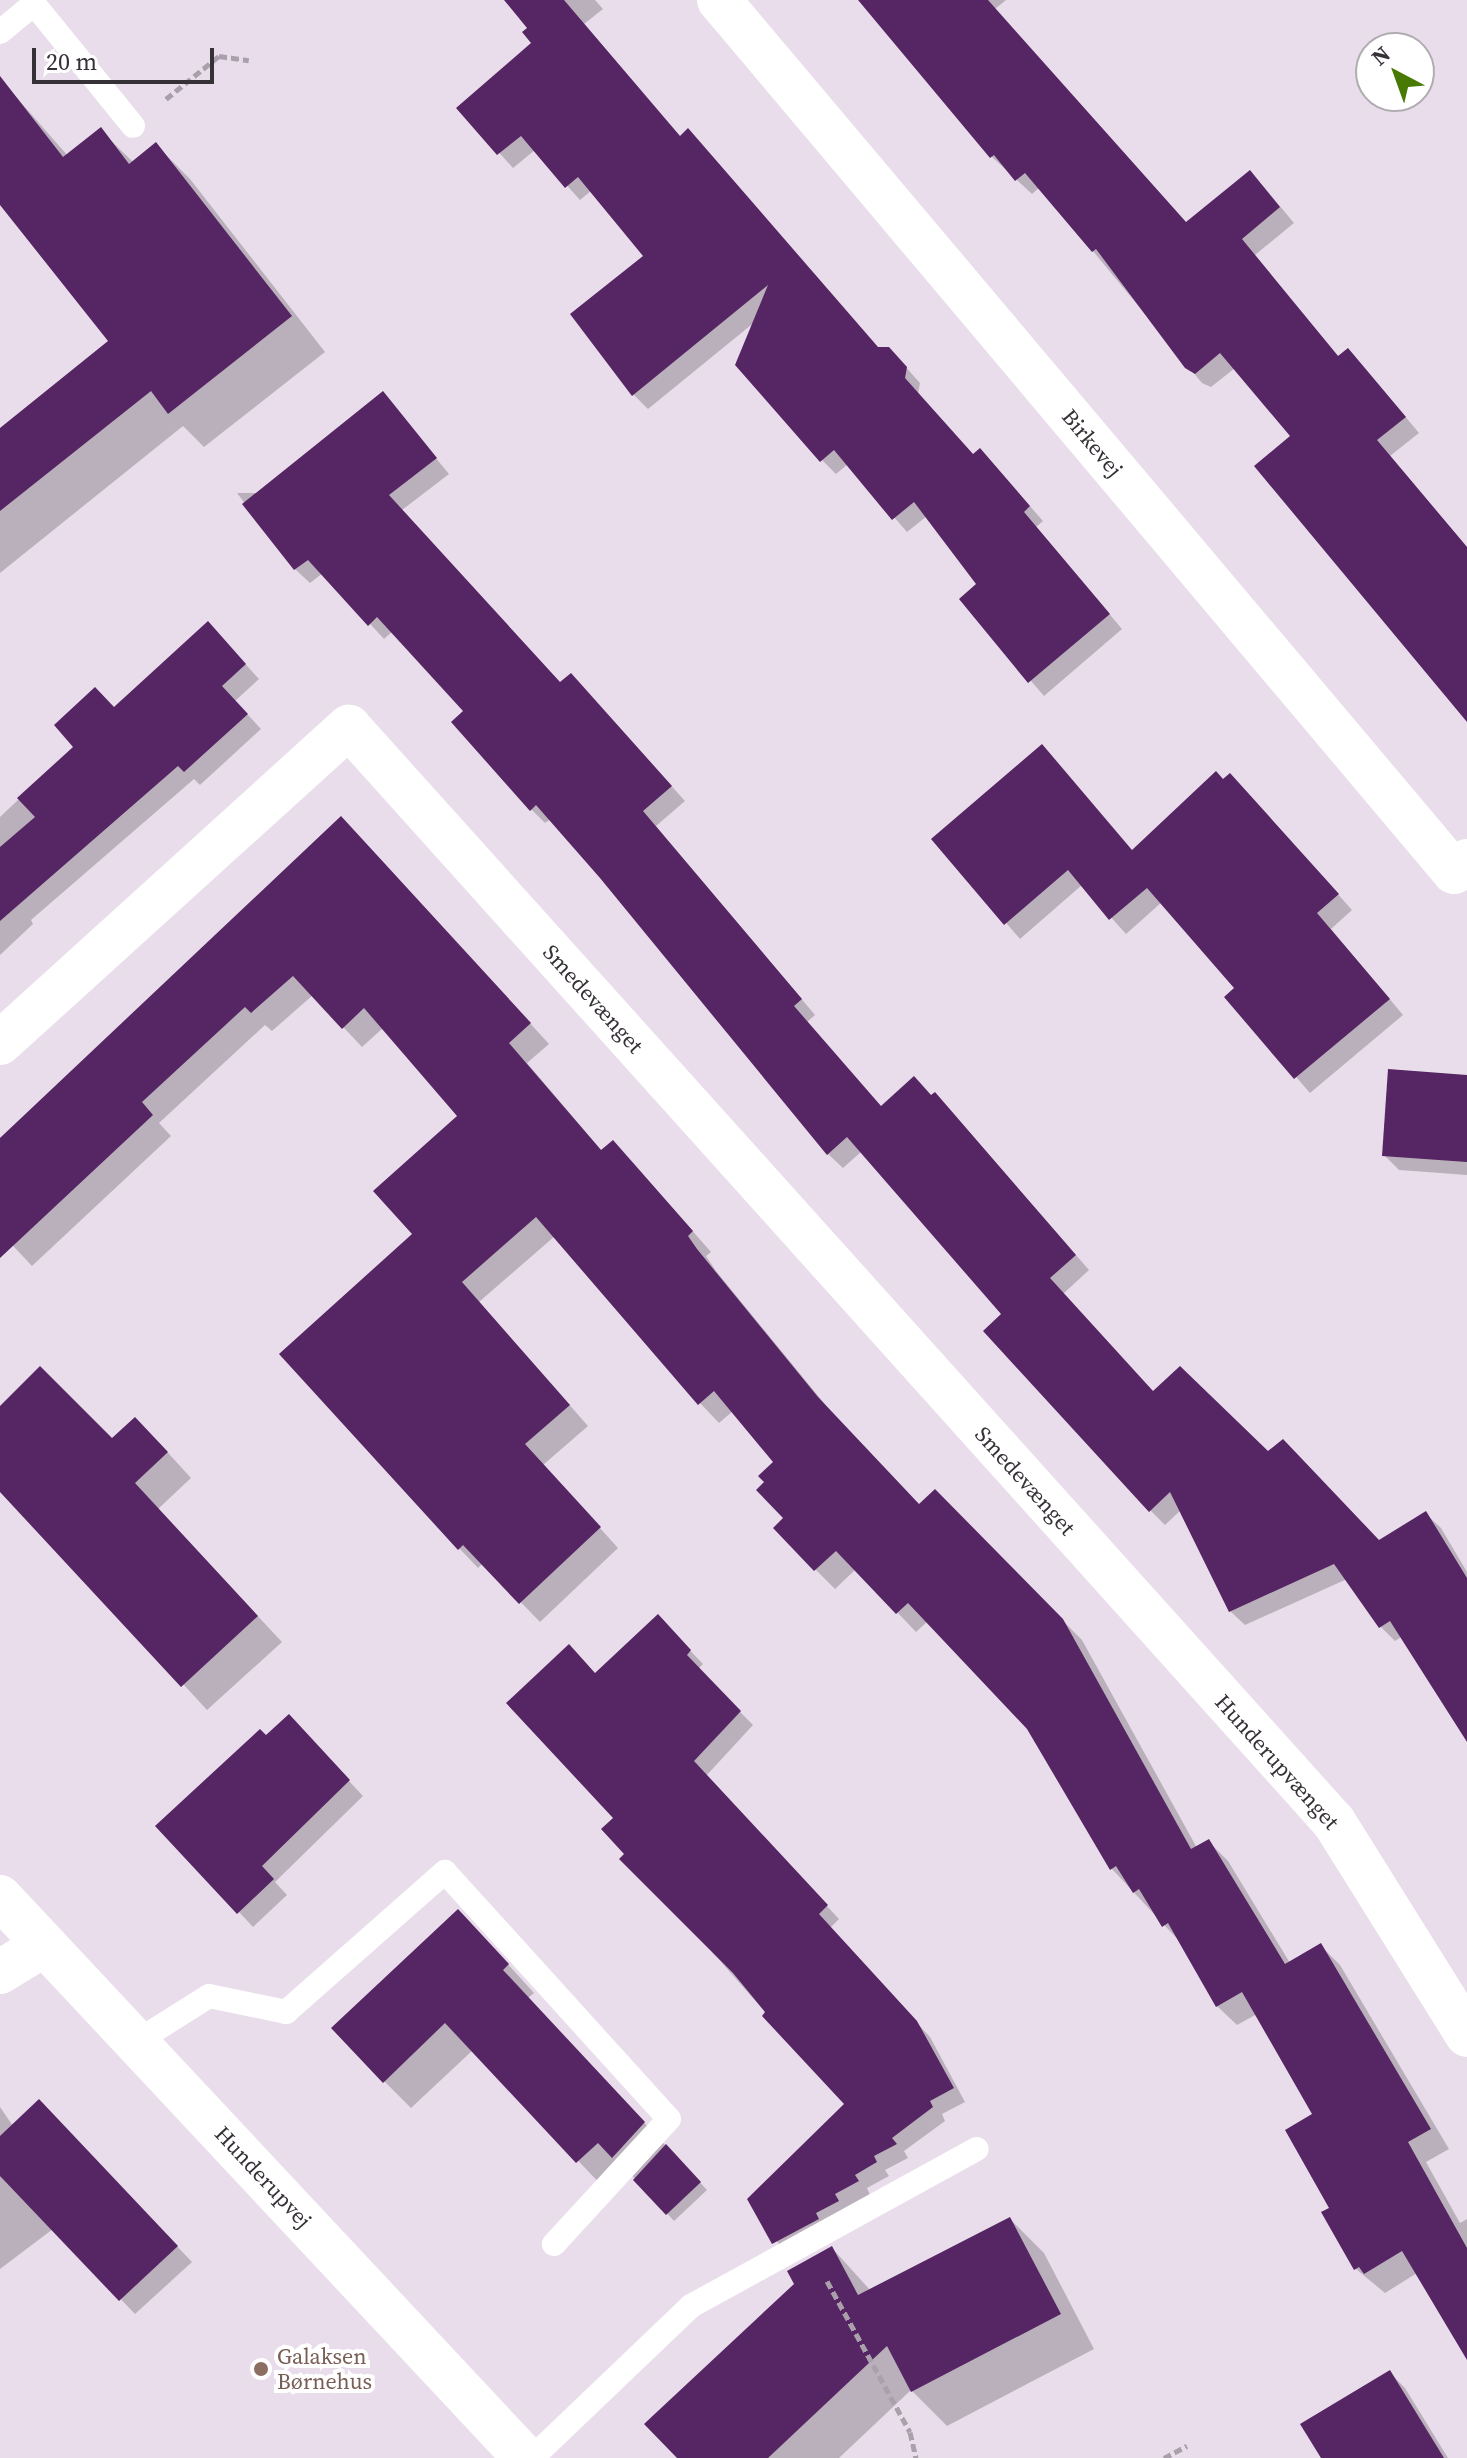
<!DOCTYPE html>
<meta charset="utf-8">
<style>
body{margin:0}
#map{position:relative;width:1467px;height:2458px;overflow:hidden;background:#e9ddec;font-family:"Source Serif 4",serif}
div>[style]{position:absolute}
[style*='--x']{left:calc(var(--x)*1px);top:calc(var(--y)*1px);width:calc(var(--w)*1px);rotate:calc(var(--a)*1deg)}
.shadow>*{inset:0;background:#0003}
.building>*{inset:0;background:#562563}
.path>*{height:5px;margin-top:-2.5px;transform-origin:0;background:repeating-linear-gradient(90deg,#aaa0ac 0 8px,transparent 0 12px)}
.service>*{height:24px;margin:-12px;padding:0 12px;transform-origin:12px;border-radius:12px;background:#fff}
.minor>*{height:44px;margin:-22px;padding:0 22px;transform-origin:22px;border-radius:22px;background:#fff}
.tertiary>*{height:44px;margin:-22px;padding:0 22px;transform-origin:22px;border-radius:22px;background:#fff}
.dots>*{width:22px;height:22px;translate:-50% -50%;box-sizing:border-box;border:4px solid #fff;border-radius:50%}
span{translate:-50% -50%;white-space:nowrap;text-align:center;line-height:1.15;-webkit-text-stroke:8px #fff;paint-order:stroke}
.street-label{font-size:22px;color:#363137}
.education-label{font-size:22px;color:#785e54}
.left{translate:0 -50%;text-align:left}
.north{position:absolute;left:1355px;top:32px;width:80px;height:80px;box-sizing:border-box;background:#fff;border:2px solid #afadaf;border-radius:50%;rotate:319deg;font-size:22px;font-weight:700;line-height:32px;text-align:center;color:#363137}
.north::after{content:'';display:block;margin:auto;width:28px;height:36px;background:#477903;clip-path:polygon(50% 0,100% 100%,50% 72%,0 100%)}
.scale{position:absolute;left:32px;top:48px;width:182px;height:36px;box-sizing:border-box;border:4px solid #363137;border-top:0;padding-left:10px;font-size:24px;line-height:28px;white-space:nowrap;color:#363137;-webkit-text-stroke:6px #fff;paint-order:stroke}
</style>
<div id="map">
<div class="shadow">
<div style="clip-path:polygon(507px 0,595px 0,603px 9px,584px 24px,681px 138px,879px 349px,903px 364px,920px 383px,918px 394px,974px 456px,994px 465px,1043px 521px,1036px 527px,1122px 629px,1044px 696px,961px 600px,979px 584px,927px 516px,907px 532px,848px 464px,836px 474px,822px 460px,756px 321px,648px 409px,634px 395px,572px 315px,646px 256px,592px 190px,580px 200px,535px 150px,513px 168px,459px 108px,534px 43px,530px 28px)"></div>
<div style="clip-path:polygon(860px 0,1006px 0,995px 9px,1187px 224px,1249px 173px,1264px 187px,1294px 223px,1255px 255px,1339px 357px,1362px 365px,1419px 433px,1390px 456px,1467px 547px,1467px 718px,1292px 436px,1235px 368px,1211px 387px,1202px 383px,1040px 187px,1032px 194px,991px 156px)"></div>
<div style="clip-path:polygon(3px 82px,68px 156px,100px 130px,134px 163px,156px 145px,190px 179px,325px 352px,204px 447px,183px 426px,0 573px,0 430px,111px 341px,0 202px)"></div>
<div style="clip-path:polygon(383px 394px,449px 474px,402px 510px,561px 684px,585px 690px,685px 801px,656px 826px,815px 1015px,807px 1022px,882px 1108px,932px 1097px,949px 1109px,1089px 1270px,1063px 1294px,1154px 1393px,1268px 1453px,1379px 1542px,1426px 1514px,1441px 1528px,1467px 1572px,1467px 1740px,1403px 1636px,1395px 1641px,1380px 1626px,1347px 1579px,1245px 1625px,1230px 1611px,1181px 1510px,1165px 1525px,1150px 1510px,1004px 1315px,862px 1151px,843px 1168px,828px 1154px,601px 877px,551px 819px,545px 823px,531px 809px,466px 711px,393px 631px,384px 639px,323px 573px,310px 583px,295px 569px,237px 493px,259px 493px)"></div>
<div style="clip-path:polygon(222px 638px,259px 679px,235px 701px,261px 729px,200px 785px,194px 779px,31px 920px,33px 924px,0 955px,0 817px,114px 709px)"></div>
<div style="clip-path:polygon(1223px 781px,1245px 790px,1352px 910px,1331px 929px,1403px 1015px,1310px 1093px,1227px 997px,1237px 988px,1162px 902px,1126px 934px,1082px 885px,1020px 939px,934px 839px,1133px 851px)"></div>
<div style="clip-path:polygon(361px 838px,549px 1044px,527px 1063px,602px 1151px,632px 1162px,711px 1252px,706px 1256px,716px 1271px,837px 1419px,920px 1506px,935px 1492px,1082px 1640px,1197px 1848px,1209px 1842px,1228px 1861px,1290px 1963px,1320px 1945px,1340px 1965px,1449px 2149px,1426px 2162px,1460px 2223px,1467px 2219px,1467px 2356px,1417px 2273px,1385px 2293px,1356px 2269px,1324px 2213px,1332px 2209px,1315px 2115px,1257px 2014px,1237px 2025px,1217px 2006px,1182px 1944px,1112px 1869px,1028px 1728px,928px 1621px,916px 1632px,856px 1569px,835px 1589px,816px 1570px,776px 1528px,786px 1518px,766px 1482px,776px 1462px,733px 1411px,719px 1423px,700px 1403px,555px 1236px,479px 1302px,588px 1426px,543px 1465px,618px 1548px,540px 1622px,483px 1563px,478px 1568px,459px 1548px,415px 1234px,460px 1116px,383px 1028px,362px 1047px,313px 995px,272px 1031px,265px 1025px,159px 1123px,171px 1136px,32px 1266px,0 1232px,0 1138px)"></div>
<div style="clip-path:polygon(1467px 1077px,1467px 1175px,1399px 1170px,1384px 1155px)"></div>
<div style="clip-path:polygon(0 1409px,112px 1441px,160px 1444px,191px 1478px,158px 1509px,282px 1642px,207px 1710px,0 1485px)"></div>
<div style="clip-path:polygon(658px 1617px,703px 1664px,698px 1669px,753px 1725px,706px 1776px,839px 1919px,830px 1928px,930px 2037px,965px 2102px,942px 2114px,945px 2121px,904px 2151px,908px 2158px,885px 2170px,889px 2176px,867px 2188px,870px 2195px,787px 2256px,749px 2199px,847px 2105px,627px 1855px,616px 1819px,596px 1676px)"></div>
<div style="clip-path:polygon(303px 1732px,363px 1796px,275px 1882px,287px 1895px,253px 1927px,239px 1912px,266px 1738px)"></div>
<div style="clip-path:polygon(485px 1939px,534px 1993px,528px 1998px,707px 2190px,674px 2221px,626px 2169px,605px 2189px,473px 2050px,411px 2108px,384px 2081px)"></div>
<div style="clip-path:polygon(0 2107px,13px 2126px,54px 2117px,192px 2262px,135px 2314px,53px 2229px,0 2269px)"></div>
<div style="clip-path:polygon(1010px 2219px,1044px 2253px,1094px 2349px,947px 2426px,911px 2390px,839px 2458px,679px 2458px,832px 2248px,871px 2291px)"></div>
<div style="clip-path:polygon(1390px 2373px,1405px 2388px,1448px 2458px,1323px 2458px)"></div>
</div>
<div class="building">
<div style="clip-path:polygon(504px 0,564px 0,680px 136px,688px 128px,878px 347px,889px 347px,907px 367px,905px 378px,973px 454px,980px 448px,1030px 506px,1024px 512px,1110px 614px,1028px 683px,959px 599px,976px 584px,914px 502px,892px 520px,834px 450px,820px 462px,735px 365px,768px 285px,632px 396px,570px 314px,643px 256px,578px 177px,565px 188px,521px 136px,497px 155px,456px 108px,531px 43px,522px 32px,527px 28px)"></div>
<div style="clip-path:polygon(858px 0,988px 0,1186px 222px,1250px 170px,1280px 207px,1242px 239px,1338px 356px,1348px 348px,1406px 417px,1377px 440px,1467px 547px,1467px 722px,1254px 466px,1290px 436px,1220px 353px,1195px 374px,1185px 368px,1096px 249px,1092px 252px,1025px 173px,1015px 181px,994px 155px,990px 158px)"></div>
<div style="clip-path:polygon(0 76px,63px 157px,101px 127px,129px 164px,156px 142px,292px 316px,168px 414px,151px 391px,0 511px,0 428px,108px 341px,0 205px)"></div>
<div style="clip-path:polygon(383px 391px,437px 458px,389px 495px,560px 682px,571px 673px,672px 786px,643px 811px,802px 999px,794px 1006px,881px 1106px,914px 1076px,931px 1095px,935px 1092px,1076px 1255px,1050px 1278px,1153px 1391px,1180px 1366px,1268px 1451px,1283px 1439px,1379px 1540px,1426px 1511px,1467px 1578px,1467px 1742px,1390px 1621px,1379px 1628px,1334px 1564px,1229px 1612px,1170px 1492px,1149px 1512px,983px 1331px,1001px 1314px,847px 1137px,827px 1155px,600px 878px,536px 805px,530px 811px,451px 722px,463px 711px,377px 617px,368px 626px,308px 560px,294px 570px,242px 504px)"></div>
<div style="clip-path:polygon(208px 621px,246px 664px,222px 686px,248px 714px,184px 772px,178px 766px,0 921px,0 847px,35px 817px,17px 798px,73px 747px,54px 725px,95px 687px,114px 707px)"></div>
<div style="clip-path:polygon(1042px 744px,1132px 850px,1216px 771px,1223px 779px,1230px 773px,1339px 894px,1317px 913px,1390px 999px,1294px 1079px,1224px 997px,1234px 988px,1147px 888px,1109px 920px,1068px 870px,1004px 925px,931px 839px)"></div>
<div style="clip-path:polygon(341px 816px,531px 1023px,509px 1043px,601px 1150px,613px 1140px,693px 1231px,688px 1236px,697px 1249px,818px 1397px,919px 1504px,935px 1489px,1063px 1619px,1191px 1849px,1209px 1839px,1285px 1964px,1321px 1943px,1431px 2129px,1408px 2142px,1467px 2248px,1467px 2360px,1402px 2251px,1364px 2274px,1359px 2267px,1354px 2270px,1321px 2212px,1329px 2208px,1285px 2130px,1312px 2114px,1242px 1992px,1216px 2007px,1168px 1923px,1162px 1927px,1139px 1889px,1133px 1893px,1116px 1866px,1110px 1870px,1027px 1729px,908px 1603px,896px 1614px,836px 1551px,814px 1571px,773px 1528px,783px 1518px,756px 1490px,764px 1482px,758px 1476px,773px 1462px,714px 1391px,698px 1405px,536px 1217px,462px 1282px,570px 1405px,525px 1444px,601px 1527px,519px 1604px,463px 1545px,458px 1550px,279px 1354px,412px 1234px,373px 1191px,457px 1116px,364px 1008px,342px 1029px,293px 976px,251px 1013px,245px 1007px,142px 1102px,153px 1115px,0 1258px,0 1138px)"></div>
<div style="clip-path:polygon(1388px 1069px,1467px 1075px,1467px 1162px,1382px 1156px)"></div>
<div style="clip-path:polygon(40px 1366px,112px 1438px,135px 1417px,168px 1452px,135px 1483px,258px 1616px,181px 1687px,0 1492px,0 1406px)"></div>
<div style="clip-path:polygon(658px 1614px,691px 1650px,687px 1655px,741px 1711px,694px 1761px,828px 1905px,819px 1914px,917px 2021px,954px 2088px,930px 2101px,933px 2107px,892px 2138px,897px 2144px,874px 2156px,877px 2162px,855px 2175px,859px 2181px,835px 2194px,839px 2201px,816px 2213px,819px 2219px,772px 2244px,747px 2199px,844px 2104px,762px 2016px,765px 2012px,733px 1973px,619px 1859px,624px 1854px,601px 1829px,613px 1818px,506px 1703px,569px 1644px,595px 1673px)"></div>
<div style="clip-path:polygon(289px 1714px,350px 1780px,262px 1866px,274px 1879px,237px 1914px,155px 1826px,260px 1729px,266px 1735px)"></div>
<div style="clip-path:polygon(458px 1909px,509px 1964px,503px 1970px,645px 2122px,612px 2158px,598px 2143px,576px 2163px,445px 2023px,383px 2083px,331px 2028px)"></div>
<div style="clip-path:polygon(39px 2099px,178px 2246px,119px 2301px,0 2176px,0 2136px)"></div>
<div style="clip-path:polygon(666px 2144px,701px 2182px,666px 2215px,633px 2180px)"></div>
<div style="clip-path:polygon(1010px 2217px,1061px 2314px,911px 2392px,887px 2346px,768px 2458px,677px 2458px,644px 2424px,794px 2284px,787px 2271px,832px 2246px,858px 2295px)"></div>
<div style="clip-path:polygon(1390px 2370px,1444px 2458px,1321px 2458px,1300px 2424px)"></div>
</div>
<div class="path">
<div style="--x:166;--y:99;--w:68;--a:-39.1"></div>
<div style="--x:219;--y:56;--w:30;--a:8"></div>
<div style="--x:827;--y:2281;--w:172;--a:61.2"></div>
<div style="--x:910;--y:2432;--w:27;--a:77"></div>
<div style="--x:1164;--y:2458;--w:26;--a:-28"></div>
</div>
<div class="service">
<div style="--x:0;--y:32;--w:44;--a:-39.5"></div>
<div style="--x:34;--y:4;--w:157;--a:50.9"></div>
<div style="--x:136;--y:2042;--w:86;--a:-32.2"></div>
<div style="--x:209;--y:1996;--w:79;--a:11.7"></div>
<div style="--x:286;--y:2012;--w:212;--a:-41.4"></div>
<div style="--x:445;--y:1872;--w:333;--a:47.8"></div>
<div style="--x:669;--y:2119;--w:170;--a:132.6"></div>
<div style="--x:532;--y:2458;--w:220;--a:-43.7"></div>
<div style="--x:691;--y:2306;--w:326;--a:-28.8"></div>
</div>
<div class="minor">
<div style="--x:719;--y:0;--w:1140;--a:49.87"></div>
<div style="--x:1454;--y:872;--w:17;--a:-40"></div>
<div style="--x:0;--y:1043;--w:471;--a:-42.2"></div>
<div style="--x:349;--y:727;--w:1473;--a:48.03"></div>
<div style="--x:1334;--y:1822;--w:251;--a:58"></div>
<div style="--x:0;--y:1972;--w:52;--a:-31.5"></div>
</div>
<div class="tertiary">
<div style="--x:0;--y:1897;--w:768;--a:46.9"></div>
</div>
<div class="dots">
<div style="left:261px;top:2369px;background:#8d6e63"></div>
</div>
<div class="street-label">
<span style="left:1092px;top:443px;rotate:50deg">Birkevej</span>
<span style="left:593px;top:999px;rotate:48deg">Smedevænget</span>
<span style="left:1025px;top:1481px;rotate:48deg">Smedevænget</span>
<span style="left:1277px;top:1762px;rotate:48deg">Hunderupvænget</span>
<span style="left:263px;top:2177px;rotate:47deg">Hunderupvej</span>
</div>
<div class="education-label">
<span class="left" style="left:277px;top:2369px">Galaksen<br>Børnehus</span>
</div>
<div class="north">N</div>
<div class="scale">20 m</div>
</div>
